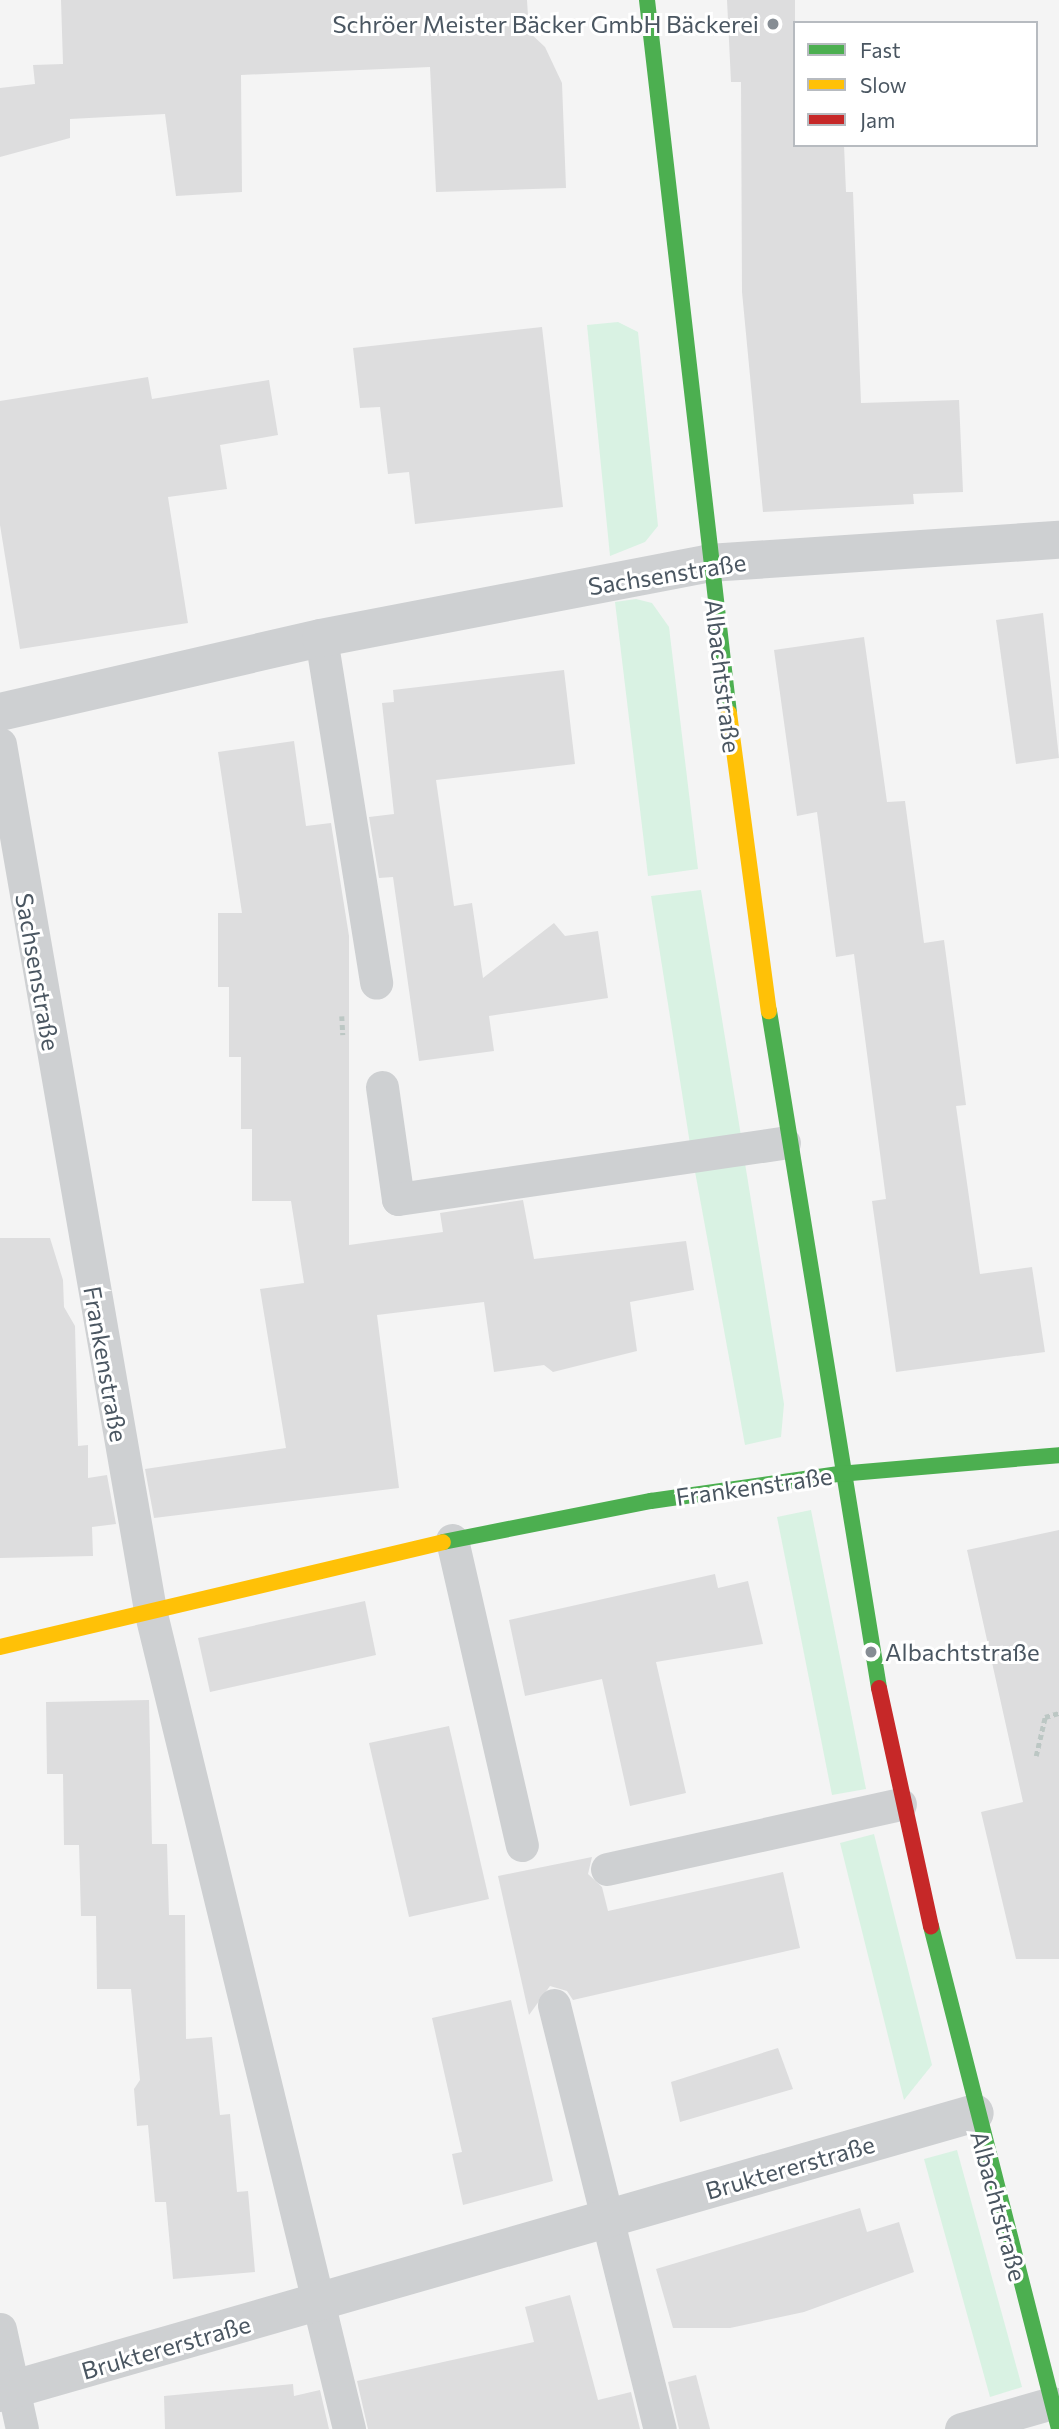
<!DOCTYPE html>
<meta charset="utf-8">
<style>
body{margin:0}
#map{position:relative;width:1059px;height:2429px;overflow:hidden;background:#f4f4f4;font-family:Commissioner,sans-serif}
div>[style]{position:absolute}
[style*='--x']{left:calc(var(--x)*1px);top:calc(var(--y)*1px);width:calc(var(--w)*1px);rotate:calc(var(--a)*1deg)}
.green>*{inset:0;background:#d9f2e3}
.building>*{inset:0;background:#ddddde}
.path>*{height:4.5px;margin-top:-2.25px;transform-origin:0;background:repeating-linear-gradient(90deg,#bcc7c4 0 5px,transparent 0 8.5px)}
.lane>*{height:33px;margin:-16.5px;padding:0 16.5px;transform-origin:16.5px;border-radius:16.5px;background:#ced0d2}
.street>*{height:38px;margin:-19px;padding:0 19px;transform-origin:19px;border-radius:19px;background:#ced0d2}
.fast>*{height:16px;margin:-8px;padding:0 8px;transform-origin:8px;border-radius:8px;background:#4caf50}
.slow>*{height:16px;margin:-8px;padding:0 8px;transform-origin:8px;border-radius:8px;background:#ffc107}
.jam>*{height:16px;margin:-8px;padding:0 8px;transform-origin:8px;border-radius:8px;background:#c62828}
.dots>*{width:19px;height:19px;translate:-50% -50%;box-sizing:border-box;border:4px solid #fff;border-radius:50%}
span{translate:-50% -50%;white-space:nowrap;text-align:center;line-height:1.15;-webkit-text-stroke:6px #fff;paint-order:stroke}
.poi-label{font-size:24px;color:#4a5661}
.right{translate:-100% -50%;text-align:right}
.left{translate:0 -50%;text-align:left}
.street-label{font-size:24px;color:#4a5661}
.legend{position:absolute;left:793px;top:21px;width:245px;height:126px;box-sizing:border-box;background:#fff;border:2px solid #b7bbc0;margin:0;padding:9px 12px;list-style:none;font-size:21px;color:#4a5661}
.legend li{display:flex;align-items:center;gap:14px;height:35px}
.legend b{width:35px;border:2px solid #b7bbc0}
</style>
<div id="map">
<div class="green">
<div style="clip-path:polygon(618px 322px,638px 332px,658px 526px,645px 542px,610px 556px,587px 325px)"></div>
<div style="clip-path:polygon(636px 599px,652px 603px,669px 627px,698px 869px,648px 876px,615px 602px)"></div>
<div style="clip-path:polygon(701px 890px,741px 1136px,690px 1144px,651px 896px)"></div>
<div style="clip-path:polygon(744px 1157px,784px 1404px,781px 1437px,745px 1445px,694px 1166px)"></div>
<div style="clip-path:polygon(811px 1510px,866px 1789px,832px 1795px,777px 1517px)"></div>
<div style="clip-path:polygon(874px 1834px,932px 2065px,904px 2100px,840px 1843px)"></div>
<div style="clip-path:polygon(957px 2150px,1022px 2387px,990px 2397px,924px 2159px)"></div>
</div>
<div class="building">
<div style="clip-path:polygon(61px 0,527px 0,529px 32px,545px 47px,562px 83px,566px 188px,436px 192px,430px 67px,241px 75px,242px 192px,176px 196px,165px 114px,70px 119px,70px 138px,0 157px,0 88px,35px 84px,33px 65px,63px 64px)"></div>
<div style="clip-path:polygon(727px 0,795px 0,795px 145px,844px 145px,846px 192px,853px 192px,861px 403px,959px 400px,963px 492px,913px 494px,914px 504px,763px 512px,742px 292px,741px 82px,731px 82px)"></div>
<div style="clip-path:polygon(542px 327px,563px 507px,415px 524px,409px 472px,388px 474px,380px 407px,360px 408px,353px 348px)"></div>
<div style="clip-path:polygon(148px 377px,152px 399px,269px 380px,278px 435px,220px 445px,227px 489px,168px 497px,188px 623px,20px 649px,0 525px,0 401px)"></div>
<div style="clip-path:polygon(1043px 613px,1059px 758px,1016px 764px,996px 620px)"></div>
<div style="clip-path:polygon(864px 637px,887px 802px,905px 801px,924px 943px,944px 940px,966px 1105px,956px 1106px,980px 1274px,1032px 1267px,1045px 1352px,896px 1372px,872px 1201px,886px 1199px,854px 954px,836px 957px,817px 812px,797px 816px,774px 650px)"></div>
<div style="clip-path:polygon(564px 670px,575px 764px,436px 780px,454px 906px,472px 903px,483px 978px,554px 923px,565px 936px,598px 931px,608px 998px,489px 1016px,494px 1051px,419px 1061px,393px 877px,379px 878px,369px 817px,394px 814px,382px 703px,394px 702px,393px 690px)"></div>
<div style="clip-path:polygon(294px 741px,306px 826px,331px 823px,349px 936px,349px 1245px,443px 1232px,440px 1213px,523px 1200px,534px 1259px,686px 1241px,694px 1290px,630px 1302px,637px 1351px,553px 1372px,544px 1365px,494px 1372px,484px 1302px,377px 1315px,399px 1488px,154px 1518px,145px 1469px,286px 1448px,260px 1289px,304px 1283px,291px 1201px,252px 1201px,252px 1129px,241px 1129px,241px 1057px,229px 1057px,229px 987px,218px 987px,218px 913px,242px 913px,218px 752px)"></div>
<div style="clip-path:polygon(0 1238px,50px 1238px,63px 1280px,64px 1307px,75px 1326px,78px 1446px,88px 1445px,88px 1478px,107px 1475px,116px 1524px,92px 1527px,93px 1556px,0 1558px)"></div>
<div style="clip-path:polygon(1059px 1530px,1059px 1959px,1016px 1959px,981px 1812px,1023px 1802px,967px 1550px)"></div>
<div style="clip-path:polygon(715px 1574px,718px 1588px,748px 1581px,763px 1644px,656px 1662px,686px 1793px,630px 1806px,602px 1679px,525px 1696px,509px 1620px)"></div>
<div style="clip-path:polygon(365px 1601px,376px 1655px,210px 1692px,198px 1638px)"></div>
<div style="clip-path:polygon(149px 1700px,152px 1844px,167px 1844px,169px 1915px,185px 1915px,186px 2039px,212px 2037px,220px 2115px,230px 2114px,237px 2192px,248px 2191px,255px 2272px,173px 2279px,166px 2202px,155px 2202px,148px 2125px,137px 2126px,134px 2089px,140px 2080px,131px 1989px,97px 1989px,96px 1916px,81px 1916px,79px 1845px,64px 1845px,63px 1774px,47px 1774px,46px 1702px)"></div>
<div style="clip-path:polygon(449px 1726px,489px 1899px,409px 1917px,369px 1743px)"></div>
<div style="clip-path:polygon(592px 1857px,588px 1874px,602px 1887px,608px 1911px,783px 1872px,800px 1948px,573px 2000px,567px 1991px,550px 1986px,529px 2015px,498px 1876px)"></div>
<div style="clip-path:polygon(511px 2000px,553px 2181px,463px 2205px,452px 2154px,462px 2152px,432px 2018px)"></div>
<div style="clip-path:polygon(778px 2048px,793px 2089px,680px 2122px,671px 2082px)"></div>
<div style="clip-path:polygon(860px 2208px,867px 2232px,899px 2222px,914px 2272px,804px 2312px,730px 2328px,673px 2328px,656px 2269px)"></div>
<div style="clip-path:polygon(570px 2295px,598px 2400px,631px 2392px,640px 2429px,368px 2429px,357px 2381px,534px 2342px,525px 2307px)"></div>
<div style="clip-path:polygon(696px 2375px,710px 2429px,679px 2429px,668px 2382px)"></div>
<div style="clip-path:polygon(293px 2384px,294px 2396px,320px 2390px,329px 2429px,165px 2429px,164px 2396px)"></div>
</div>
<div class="path">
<div style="--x:342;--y:1016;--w:19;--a:87"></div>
<div style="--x:1036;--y:1756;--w:40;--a:-77"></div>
<div style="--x:1045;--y:1717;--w:15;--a:-16"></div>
</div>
<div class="lane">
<div style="--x:321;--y:638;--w:349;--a:80.9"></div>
<div style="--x:0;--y:744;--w:879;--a:80.17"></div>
<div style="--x:150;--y:1610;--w:843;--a:76.34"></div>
<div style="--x:382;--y:1087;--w:113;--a:81.9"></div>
<div style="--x:398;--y:1199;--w:390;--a:-8.3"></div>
<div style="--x:452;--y:1540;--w:313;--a:77.1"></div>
<div style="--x:607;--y:1869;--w:300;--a:-12.5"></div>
<div style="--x:554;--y:2005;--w:437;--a:76"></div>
<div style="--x:0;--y:2329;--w:102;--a:77.6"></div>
<div style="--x:961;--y:2429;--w:95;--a:-15.9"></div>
</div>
<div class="street">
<div style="--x:0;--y:712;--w:329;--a:-13"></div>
<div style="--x:321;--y:638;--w:395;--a:-10.9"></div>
<div style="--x:709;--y:563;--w:351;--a:-3.8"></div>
<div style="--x:0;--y:2393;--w:1014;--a:-16.02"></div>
</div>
<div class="fast">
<div style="--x:647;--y:0;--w:718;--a:83.44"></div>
<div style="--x:769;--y:1011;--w:686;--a:80.77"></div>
<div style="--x:443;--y:1542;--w:212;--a:-11.2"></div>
<div style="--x:651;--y:1501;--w:190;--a:-8.2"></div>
<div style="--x:839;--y:1474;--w:221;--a:-4.9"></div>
<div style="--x:931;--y:1926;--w:519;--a:75.72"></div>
</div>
<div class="slow">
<div style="--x:729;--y:713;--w:301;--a:82.4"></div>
<div style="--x:0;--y:1647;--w:455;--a:-13.3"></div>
</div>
<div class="jam">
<div style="--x:879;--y:1688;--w:244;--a:77.7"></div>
</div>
<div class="dots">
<div style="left:773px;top:24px;background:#868d94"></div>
<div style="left:871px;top:1652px;background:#868d94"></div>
</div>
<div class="poi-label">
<span class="right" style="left:759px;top:24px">Schröer Meister Bäcker GmbH Bäckerei</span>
<span class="left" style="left:885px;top:1652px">Albachtstraße</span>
</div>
<div class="street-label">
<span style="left:667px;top:574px;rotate:-9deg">Sachsenstraße</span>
<span style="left:723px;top:676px;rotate:83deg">Albachtstraße</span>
<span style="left:38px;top:972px;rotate:80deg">Sachsenstraße</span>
<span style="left:106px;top:1364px;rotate:80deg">Frankenstraße</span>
<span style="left:754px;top:1486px;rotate:-8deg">Frankenstraße</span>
<span style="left:790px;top:2167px;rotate:-16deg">Bruktererstraße</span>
<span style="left:999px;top:2206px;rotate:75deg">Albachtstraße</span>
<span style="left:166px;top:2347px;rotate:-16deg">Bruktererstraße</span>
</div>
<ul class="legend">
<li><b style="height:9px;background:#4caf50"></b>Fast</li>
<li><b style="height:9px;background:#ffc107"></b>Slow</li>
<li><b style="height:9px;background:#c62828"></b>Jam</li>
</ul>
</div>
